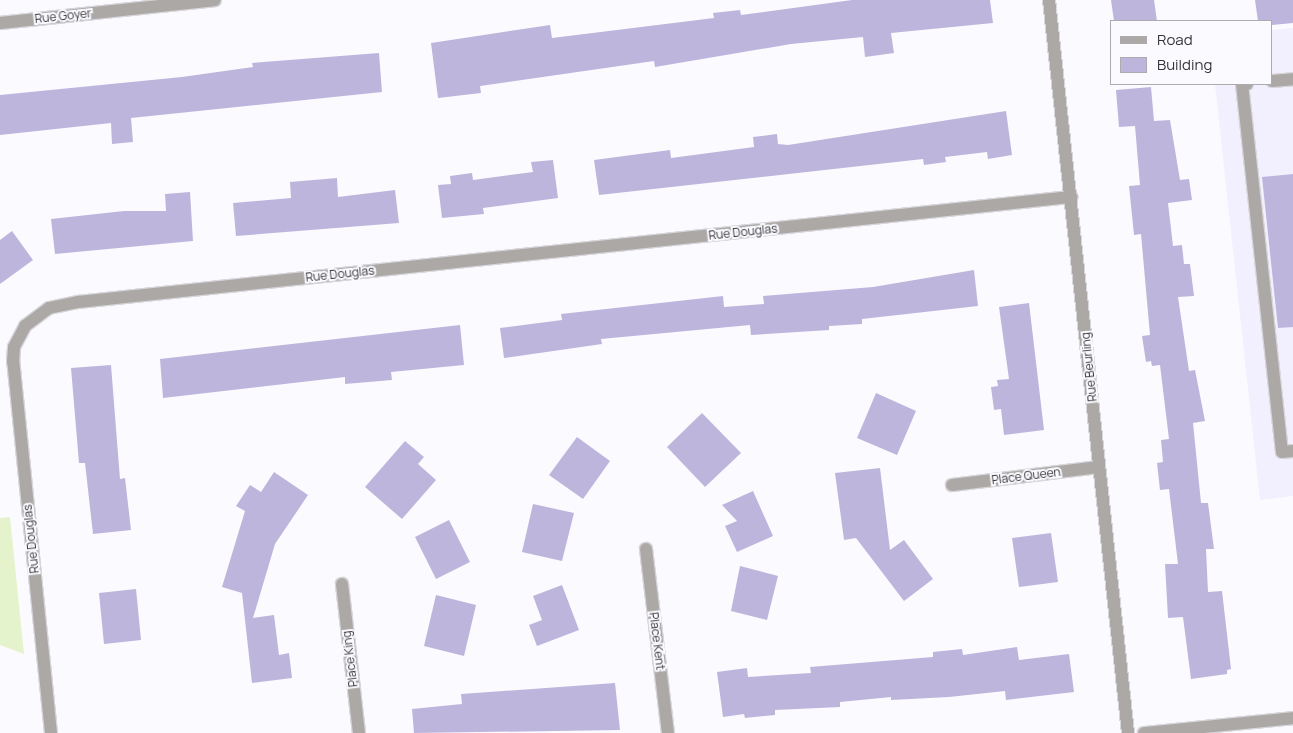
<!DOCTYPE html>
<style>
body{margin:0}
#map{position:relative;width:1293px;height:733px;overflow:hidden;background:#fbfaff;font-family:Manrope,sans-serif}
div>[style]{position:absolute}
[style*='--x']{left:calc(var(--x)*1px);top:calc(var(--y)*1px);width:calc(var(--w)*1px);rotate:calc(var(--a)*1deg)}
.built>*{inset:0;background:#f2f0fe}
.green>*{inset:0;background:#e5f3cc}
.building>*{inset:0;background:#beb5dd}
.roads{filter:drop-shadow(1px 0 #d7d6db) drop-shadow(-1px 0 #d7d6db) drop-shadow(0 1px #d7d6db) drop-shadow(0 -1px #d7d6db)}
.minor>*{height:12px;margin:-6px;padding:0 6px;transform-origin:6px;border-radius:6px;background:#aca8a5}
span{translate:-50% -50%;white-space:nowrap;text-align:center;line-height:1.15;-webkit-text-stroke:4px #fbfaff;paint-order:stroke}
.street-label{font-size:12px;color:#353438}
.legend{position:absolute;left:1110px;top:20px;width:162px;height:65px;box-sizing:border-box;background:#fbfaff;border:1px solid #acabaf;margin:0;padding:6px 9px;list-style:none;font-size:15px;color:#353438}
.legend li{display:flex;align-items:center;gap:10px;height:25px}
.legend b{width:25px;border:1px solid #acabaf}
</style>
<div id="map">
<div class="built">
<div style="clip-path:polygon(1293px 28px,1293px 496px,1260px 500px,1215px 84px,1272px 84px,1272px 30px)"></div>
</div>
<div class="green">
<div style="clip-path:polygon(10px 517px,24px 654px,0 645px,0 518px)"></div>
</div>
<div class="building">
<div style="clip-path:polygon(852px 0,990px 0,993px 23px,891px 33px,894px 53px,865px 57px,863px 37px,791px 44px,655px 67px,654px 61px,480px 86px,481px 93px,438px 98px,431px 43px,550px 25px,552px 38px,714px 18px,713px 13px,740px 10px,741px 15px)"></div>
<div style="clip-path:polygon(1111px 0,1154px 0,1157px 21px,1114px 21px)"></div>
<div style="clip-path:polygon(1255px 0,1293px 0,1293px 23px,1272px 25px,1272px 21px,1258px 21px)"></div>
<div style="clip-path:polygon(379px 53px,382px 92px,131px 118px,133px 142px,112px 144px,111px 123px,0 135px,0 95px,182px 77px,253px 67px,252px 63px)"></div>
<div style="clip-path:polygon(1151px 87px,1154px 121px,1170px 120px,1180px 180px,1189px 179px,1192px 200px,1168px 203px,1173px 246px,1182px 245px,1184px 264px,1190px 264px,1194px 296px,1178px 297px,1189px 371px,1195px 370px,1205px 421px,1193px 423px,1201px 503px,1208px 503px,1214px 549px,1206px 549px,1208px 592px,1222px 591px,1231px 669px,1227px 670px,1227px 674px,1191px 679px,1183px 617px,1168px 618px,1165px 564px,1178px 564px,1169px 489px,1160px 490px,1157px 463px,1163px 462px,1161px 440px,1169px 439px,1160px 365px,1152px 366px,1151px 361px,1146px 362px,1142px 336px,1150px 335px,1141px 234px,1134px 235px,1129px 186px,1140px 185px,1135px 126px,1119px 127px,1116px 90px)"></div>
<div style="clip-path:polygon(1006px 111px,1012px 155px,988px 159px,987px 152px,945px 157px,946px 162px,924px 165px,923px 159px,599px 195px,594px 160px,670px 150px,671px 158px,754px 147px,753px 137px,777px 134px,778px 144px,788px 145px)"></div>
<div style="clip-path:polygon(553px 160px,558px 198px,483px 208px,484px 214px,442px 218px,438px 185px,451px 184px,450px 176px,472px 173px,473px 180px,533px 172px,531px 162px)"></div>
<div style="clip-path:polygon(1293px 174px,1293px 327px,1278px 328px,1262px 177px)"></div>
<div style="clip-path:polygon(337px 178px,338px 197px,395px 190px,399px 223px,236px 236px,233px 203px,291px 198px,290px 182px)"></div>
<div style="clip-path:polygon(190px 192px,193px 241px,55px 254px,51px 219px,124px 211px,166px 211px,165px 194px)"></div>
<div style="clip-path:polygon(12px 231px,33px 260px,0 284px,0 240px)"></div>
<div style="clip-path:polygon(974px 270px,978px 306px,862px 319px,862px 324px,829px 326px,829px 330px,751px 335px,750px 325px,601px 339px,602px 344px,504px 358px,500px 328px,562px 320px,561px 314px,723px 296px,724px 307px,764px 304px,763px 296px,873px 287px)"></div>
<div style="clip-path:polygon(1029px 303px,1044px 430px,1004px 435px,1001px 409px,994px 410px,991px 387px,998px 386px,997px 380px,1009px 379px,999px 307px)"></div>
<div style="clip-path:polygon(460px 325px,464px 365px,391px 372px,392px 380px,345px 384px,345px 377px,163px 398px,160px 359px)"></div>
<div style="clip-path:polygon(111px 365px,120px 479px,125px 478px,131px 530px,93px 534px,85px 463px,79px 463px,71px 368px)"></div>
<div style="clip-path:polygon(876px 393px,916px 411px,897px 455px,857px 438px)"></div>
<div style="clip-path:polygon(702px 413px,741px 453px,705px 487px,667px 447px)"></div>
<div style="clip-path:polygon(577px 437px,610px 461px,583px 499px,549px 475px)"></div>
<div style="clip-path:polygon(405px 441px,424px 457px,418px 464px,436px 480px,402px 519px,365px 487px)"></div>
<div style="clip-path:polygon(880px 468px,890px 550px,904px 540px,933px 579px,904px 601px,856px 538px,844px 540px,835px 473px)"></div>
<div style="clip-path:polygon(274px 472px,308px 495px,275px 544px,253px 618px,274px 615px,279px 655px,289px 653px,292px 678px,252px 683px,242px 593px,222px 587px,245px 511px,236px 506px,250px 485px,261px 492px)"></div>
<div style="clip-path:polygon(753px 491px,773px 536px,737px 552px,725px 526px,737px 521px,722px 505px)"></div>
<div style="clip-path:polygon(533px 504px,574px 513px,562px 561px,522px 552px)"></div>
<div style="clip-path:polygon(449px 520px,470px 562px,436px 579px,415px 537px)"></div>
<div style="clip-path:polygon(1051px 533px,1058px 582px,1019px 587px,1012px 538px)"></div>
<div style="clip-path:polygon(740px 566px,778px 576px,767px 620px,731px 611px)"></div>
<div style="clip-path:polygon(562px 585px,579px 630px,537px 646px,529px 625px,542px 620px,533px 596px)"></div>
<div style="clip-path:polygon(136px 589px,141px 640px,104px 644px,99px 593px)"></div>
<div style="clip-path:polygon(436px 595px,476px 605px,464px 656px,424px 646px)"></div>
<div style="clip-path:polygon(1017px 647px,1019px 660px,1069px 654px,1074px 692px,1006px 700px,1005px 691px,949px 697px,891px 700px,891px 697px,840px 702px,840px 707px,775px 710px,775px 715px,745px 718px,744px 714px,723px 717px,717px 672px,747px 668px,748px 677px,811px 673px,810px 667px,933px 657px,933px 652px,962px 649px,963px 655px)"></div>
<div style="clip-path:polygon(615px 683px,620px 730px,414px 733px,412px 709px,462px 704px,461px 694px)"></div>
</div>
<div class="roads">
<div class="minor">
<div style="--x:1049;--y:0;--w:737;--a:83.85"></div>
<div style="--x:0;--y:23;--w:216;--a:-6.1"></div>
<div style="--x:1272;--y:81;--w:21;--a:-5"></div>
<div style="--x:1247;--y:84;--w:5;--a:180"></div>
<div style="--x:1242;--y:84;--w:370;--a:83.8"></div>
<div style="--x:1282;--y:452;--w:11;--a:-5"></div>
<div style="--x:952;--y:485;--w:148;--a:-7"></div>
<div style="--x:646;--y:549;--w:185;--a:83.2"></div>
<div style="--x:342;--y:584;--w:150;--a:83.5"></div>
<div style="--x:51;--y:733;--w:373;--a:-95.8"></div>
<div style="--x:13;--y:362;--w:15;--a:-86"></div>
<div style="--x:14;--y:347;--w:24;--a:-62"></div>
<div style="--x:25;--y:326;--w:30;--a:-37"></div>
<div style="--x:49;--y:308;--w:30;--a:-12"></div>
<div style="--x:78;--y:302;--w:999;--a:-6.04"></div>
<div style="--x:1144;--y:733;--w:150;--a:-5.7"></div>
</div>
</div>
<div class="street-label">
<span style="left:63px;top:16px;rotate:-6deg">Rue Goyer</span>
<span style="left:743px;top:232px;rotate:-6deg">Rue Douglas</span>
<span style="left:340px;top:274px;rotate:-6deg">Rue Douglas</span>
<span style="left:1089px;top:367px;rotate:-96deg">Rue Beurling</span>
<span style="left:1026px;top:476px;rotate:-7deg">Place Queen</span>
<span style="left:31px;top:539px;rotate:-96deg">Rue Douglas</span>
<span style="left:657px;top:641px;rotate:83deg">Place Kent</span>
<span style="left:350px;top:659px;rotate:-97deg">Place King</span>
</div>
<ul class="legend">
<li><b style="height:6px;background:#aca8a5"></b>Road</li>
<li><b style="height:14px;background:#beb5dd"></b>Building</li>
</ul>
</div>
